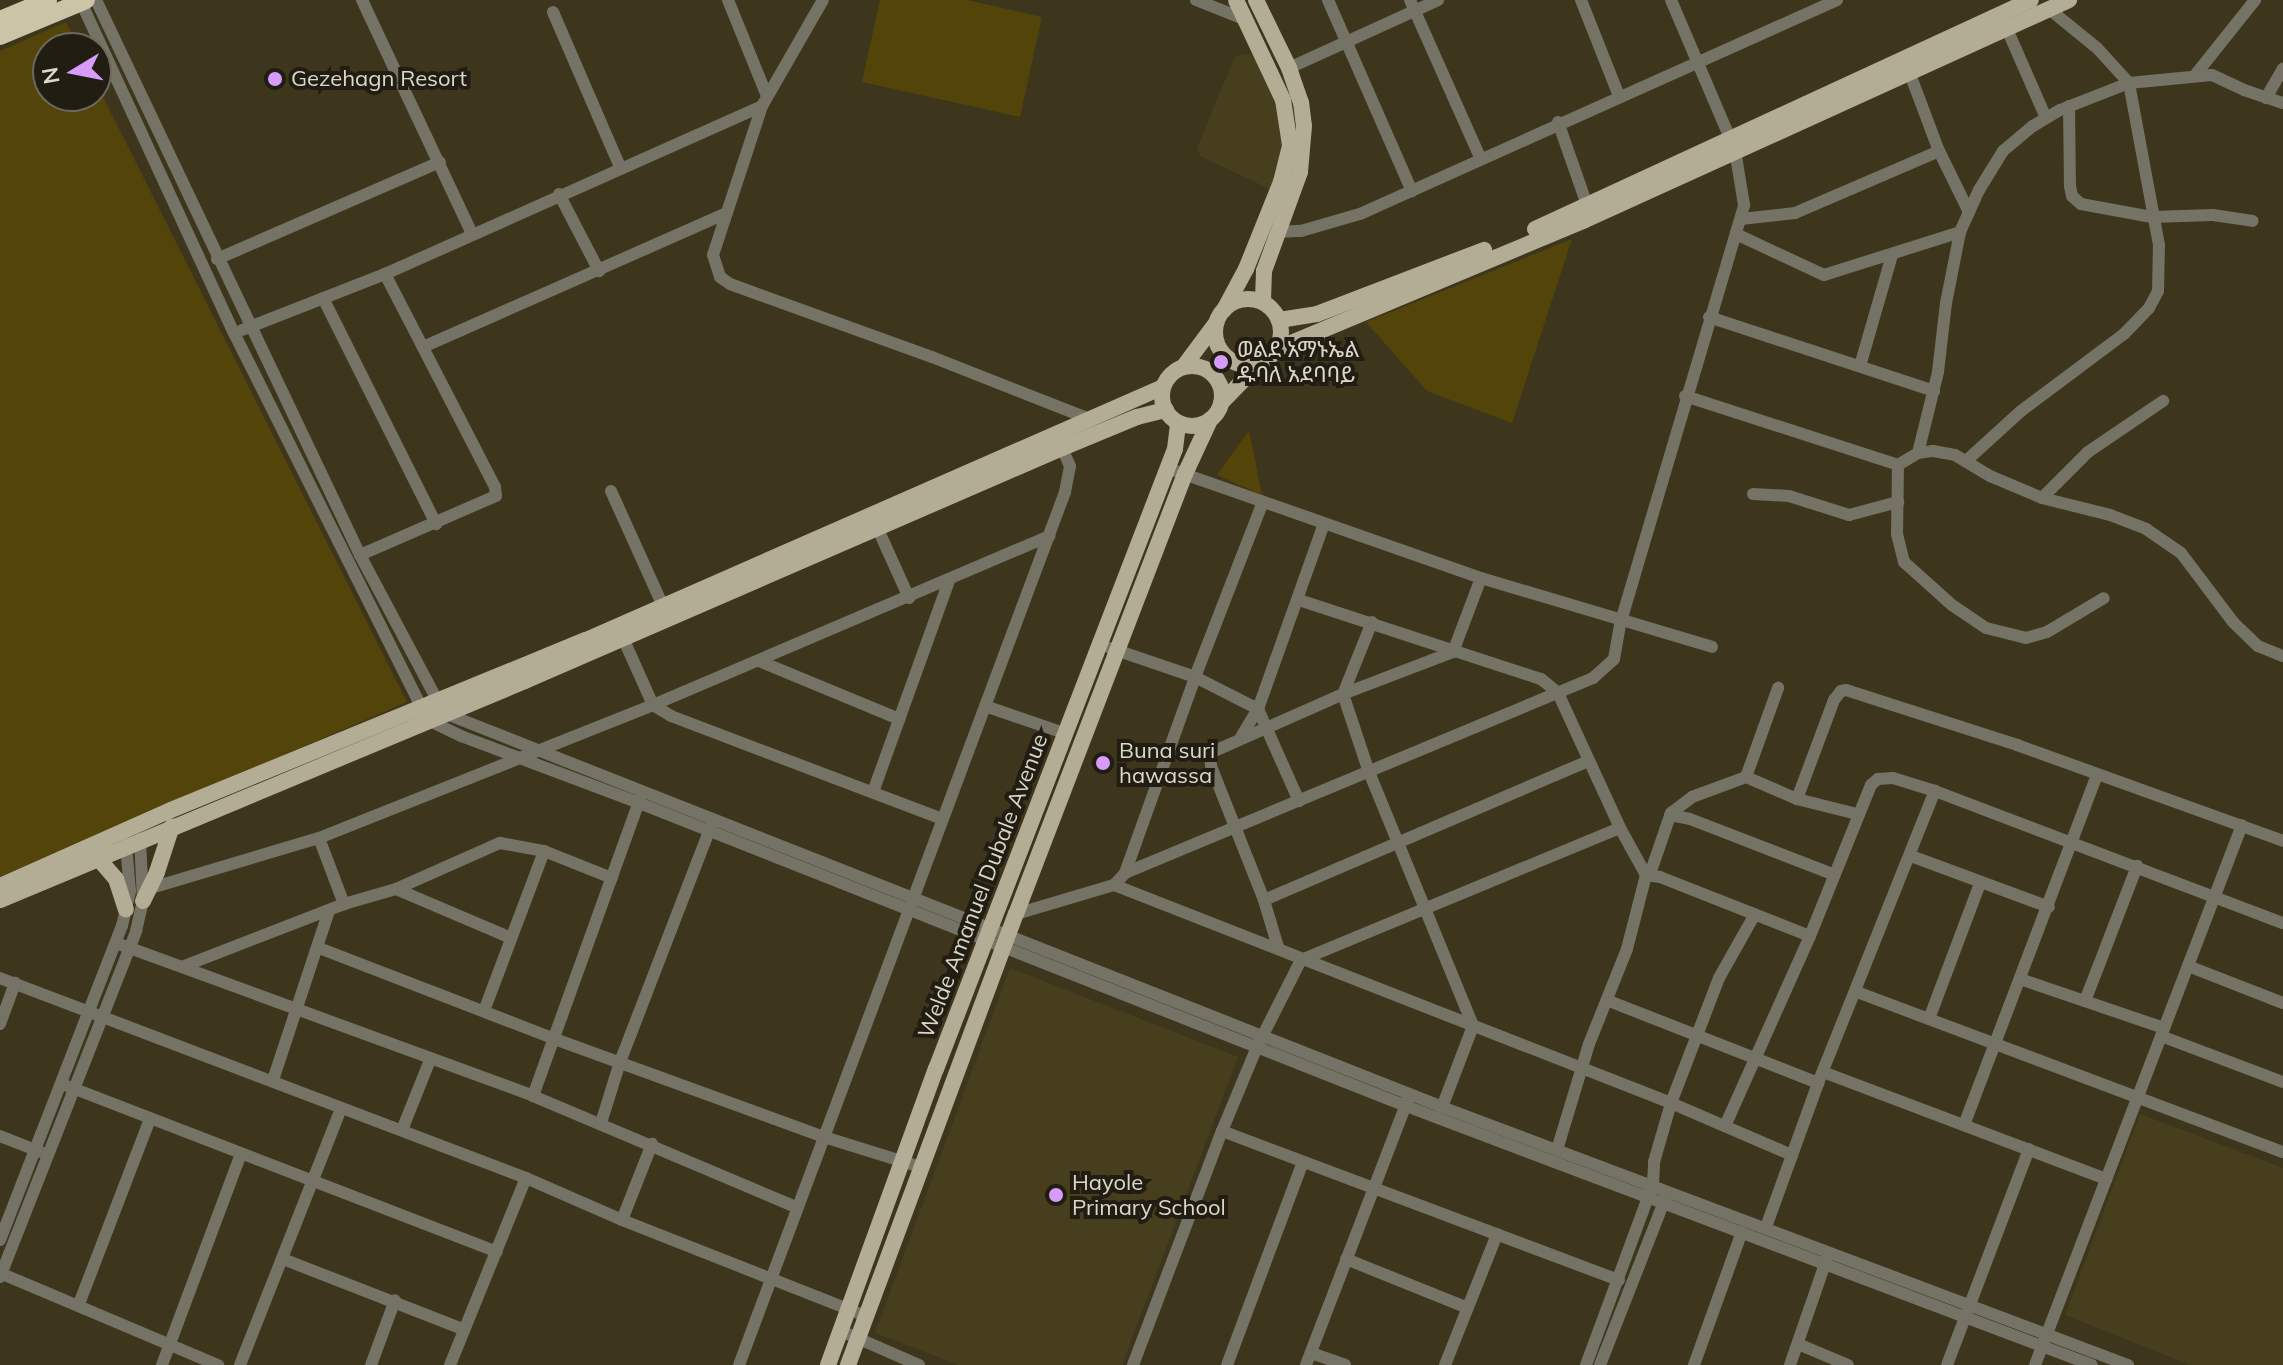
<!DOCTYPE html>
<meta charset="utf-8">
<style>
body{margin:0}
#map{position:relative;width:2283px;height:1365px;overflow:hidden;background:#3d361d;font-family:Mulish,"Noto Sans Ethiopic",sans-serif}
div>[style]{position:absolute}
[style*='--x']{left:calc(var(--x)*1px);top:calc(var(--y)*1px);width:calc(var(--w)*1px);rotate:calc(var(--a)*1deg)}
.built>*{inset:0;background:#473e1e}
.green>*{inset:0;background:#534409}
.minor>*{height:12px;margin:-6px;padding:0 6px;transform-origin:6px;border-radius:6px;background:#757266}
.major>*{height:16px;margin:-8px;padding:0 8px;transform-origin:8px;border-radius:8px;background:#b4ad95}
.major>.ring{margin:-8px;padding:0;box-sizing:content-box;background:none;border:16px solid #b4ad95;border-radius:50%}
.highway>*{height:18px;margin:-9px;padding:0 9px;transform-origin:9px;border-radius:9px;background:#ccc4a7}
.dots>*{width:22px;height:22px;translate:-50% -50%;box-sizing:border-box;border:4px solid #211d13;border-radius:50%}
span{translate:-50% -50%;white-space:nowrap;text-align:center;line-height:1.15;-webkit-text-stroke:8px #211d13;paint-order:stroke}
.poi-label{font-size:22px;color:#dcd8c9}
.left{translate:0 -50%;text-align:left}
.street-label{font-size:22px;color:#dcd8c9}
.north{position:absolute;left:32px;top:32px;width:80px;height:80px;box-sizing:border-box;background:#211d13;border:2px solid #6c685c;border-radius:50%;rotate:260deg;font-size:22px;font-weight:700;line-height:32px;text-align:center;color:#dcd8c9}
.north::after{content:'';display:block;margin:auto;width:28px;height:36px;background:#d79bf9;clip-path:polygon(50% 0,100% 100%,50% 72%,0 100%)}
</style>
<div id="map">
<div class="built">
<div style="clip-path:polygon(1245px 54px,1257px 55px,1285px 126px,1274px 191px,1200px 156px,1197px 148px,1235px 56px)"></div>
<div style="clip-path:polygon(1010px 968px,1238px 1057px,1122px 1365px,959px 1365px,875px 1333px)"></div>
<div style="clip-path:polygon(2140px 1114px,2283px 1168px,2283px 1365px,2190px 1365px,2065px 1315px)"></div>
</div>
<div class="green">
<div style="clip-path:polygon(880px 0,967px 0,1042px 17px,1020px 117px,862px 82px)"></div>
<div style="clip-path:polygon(66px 22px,78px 48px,48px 48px,48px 96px,96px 96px,96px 83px,407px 702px,0 877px,0 51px)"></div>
<div style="clip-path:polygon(1572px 239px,1512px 423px,1427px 391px,1366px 322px)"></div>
<div style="clip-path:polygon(1249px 430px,1262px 495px,1217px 475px)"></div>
</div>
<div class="minor">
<div style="--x:80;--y:0;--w:367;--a:65.2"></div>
<div style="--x:234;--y:333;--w:433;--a:63.4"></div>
<div style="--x:428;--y:720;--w:37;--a:26"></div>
<div style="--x:461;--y:736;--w:190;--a:20.6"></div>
<div style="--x:639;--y:803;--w:825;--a:21.56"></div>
<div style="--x:1406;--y:1106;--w:733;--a:20.68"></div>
<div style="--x:96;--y:0;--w:615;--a:64.56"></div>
<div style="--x:360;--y:555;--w:179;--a:62"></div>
<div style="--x:444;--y:713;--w:1073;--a:21.54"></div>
<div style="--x:1442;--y:1107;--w:733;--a:20.61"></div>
<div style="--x:362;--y:0;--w:259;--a:64.8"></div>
<div style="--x:728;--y:0;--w:104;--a:67.9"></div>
<div style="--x:1196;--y:0;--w:52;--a:21.6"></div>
<div style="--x:1328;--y:0;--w:209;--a:66.3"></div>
<div style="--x:1410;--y:0;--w:172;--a:66"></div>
<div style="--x:1581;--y:0;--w:103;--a:68.4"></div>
<div style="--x:553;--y:12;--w:169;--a:66.6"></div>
<div style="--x:2007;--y:29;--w:97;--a:66.3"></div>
<div style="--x:1289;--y:68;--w:164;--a:-24.5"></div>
<div style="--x:1910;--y:74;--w:82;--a:69.4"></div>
<div style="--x:1939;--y:151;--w:68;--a:63.8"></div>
<div style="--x:2196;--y:74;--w:95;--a:-51.4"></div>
<div style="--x:2266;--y:98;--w:34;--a:-60"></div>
<div style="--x:762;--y:106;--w:157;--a:108.2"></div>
<div style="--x:713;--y:255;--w:23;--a:72"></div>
<div style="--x:720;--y:277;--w:12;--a:35"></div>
<div style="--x:730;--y:284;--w:215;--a:19.9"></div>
<div style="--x:932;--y:357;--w:169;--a:21.5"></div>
<div style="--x:2069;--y:106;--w:80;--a:89.3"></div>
<div style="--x:2070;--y:186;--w:10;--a:79"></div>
<div style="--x:2072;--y:196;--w:12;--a:42"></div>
<div style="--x:2081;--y:204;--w:72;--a:10.4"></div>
<div style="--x:2152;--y:217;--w:61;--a:-1.9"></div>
<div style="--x:2213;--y:215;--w:40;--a:8.5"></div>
<div style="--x:1558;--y:122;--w:88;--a:70.7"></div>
<div style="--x:1587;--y:205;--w:9;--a:103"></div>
<div style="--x:559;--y:194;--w:87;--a:62.5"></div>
<div style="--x:1741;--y:219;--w:54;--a:-6.3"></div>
<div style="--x:1795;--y:213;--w:157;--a:-23.3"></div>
<div style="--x:1279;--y:232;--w:22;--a:-3"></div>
<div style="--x:1301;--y:231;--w:61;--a:-16.1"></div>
<div style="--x:1360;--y:214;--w:523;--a:-24.16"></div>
<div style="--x:1736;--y:234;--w:97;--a:25"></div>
<div style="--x:1824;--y:275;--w:143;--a:-17.5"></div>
<div style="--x:217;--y:259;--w:243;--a:-23.5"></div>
<div style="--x:323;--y:298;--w:253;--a:63.4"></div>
<div style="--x:1709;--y:317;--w:237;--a:18.2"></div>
<div style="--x:242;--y:330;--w:154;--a:-21.4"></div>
<div style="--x:385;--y:274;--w:413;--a:-24"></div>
<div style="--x:762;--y:106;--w:122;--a:-60.1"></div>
<div style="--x:423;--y:347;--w:330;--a:-23.8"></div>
<div style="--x:1860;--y:366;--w:116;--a:-73.9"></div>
<div style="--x:1685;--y:396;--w:224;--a:17.9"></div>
<div style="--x:1898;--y:465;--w:23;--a:-31"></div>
<div style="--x:1918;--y:453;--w:15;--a:-8"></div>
<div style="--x:1933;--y:451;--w:22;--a:10"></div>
<div style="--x:1955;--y:455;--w:41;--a:31"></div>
<div style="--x:1990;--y:476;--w:56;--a:22.9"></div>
<div style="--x:2042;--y:498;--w:70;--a:14"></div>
<div style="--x:2110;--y:515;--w:39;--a:21"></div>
<div style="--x:2146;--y:529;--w:42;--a:34.4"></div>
<div style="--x:2181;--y:553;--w:86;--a:53"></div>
<div style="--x:2233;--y:622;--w:35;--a:44"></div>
<div style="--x:2258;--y:646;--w:27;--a:22"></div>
<div style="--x:1918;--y:453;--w:83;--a:-76.1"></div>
<div style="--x:1938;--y:372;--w:69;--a:-83.4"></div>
<div style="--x:1946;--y:303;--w:72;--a:-78.8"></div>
<div style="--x:1960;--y:232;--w:46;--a:-65.7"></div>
<div style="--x:1979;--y:190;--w:46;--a:-58.4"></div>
<div style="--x:2003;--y:151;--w:39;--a:-40"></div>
<div style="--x:2033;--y:126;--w:31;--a:-31"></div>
<div style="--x:2060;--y:110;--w:74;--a:-21.4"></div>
<div style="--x:2129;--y:83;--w:83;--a:-5.5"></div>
<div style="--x:2212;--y:75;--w:35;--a:25"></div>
<div style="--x:2244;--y:90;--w:41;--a:18.4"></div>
<div style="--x:1966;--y:461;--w:74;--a:-42.3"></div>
<div style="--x:2021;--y:411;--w:129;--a:-36.8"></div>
<div style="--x:2124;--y:334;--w:36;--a:-46"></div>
<div style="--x:2149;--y:308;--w:19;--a:-62"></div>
<div style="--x:2158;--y:291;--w:46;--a:-88.8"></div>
<div style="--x:2159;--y:245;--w:165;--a:-100.5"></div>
<div style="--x:2129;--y:83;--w:47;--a:-132.4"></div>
<div style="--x:2097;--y:48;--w:62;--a:-140.9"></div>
<div style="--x:1898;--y:465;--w:69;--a:90.8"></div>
<div style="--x:1897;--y:534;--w:29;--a:76"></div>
<div style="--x:1904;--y:562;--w:64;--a:41.9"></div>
<div style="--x:1952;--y:605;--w:41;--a:34.1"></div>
<div style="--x:1986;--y:628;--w:41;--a:14"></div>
<div style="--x:2026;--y:638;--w:22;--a:-16"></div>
<div style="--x:2047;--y:632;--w:66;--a:-30.8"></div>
<div style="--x:1167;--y:468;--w:333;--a:19.3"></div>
<div style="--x:1481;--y:578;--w:241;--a:16.6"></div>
<div style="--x:611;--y:491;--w:126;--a:65.7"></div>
<div style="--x:1753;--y:494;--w:36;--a:3"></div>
<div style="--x:1789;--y:496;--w:63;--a:17.6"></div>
<div style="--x:1849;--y:515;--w:51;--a:-14.9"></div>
<div style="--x:2042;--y:498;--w:65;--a:-45"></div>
<div style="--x:2088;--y:452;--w:91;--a:-34.2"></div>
<div style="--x:877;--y:527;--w:78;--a:65.7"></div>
<div style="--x:360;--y:555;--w:148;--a:-23.5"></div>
<div style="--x:496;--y:496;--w:9;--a:-96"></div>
<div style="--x:495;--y:487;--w:240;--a:-117.3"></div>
<div style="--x:1299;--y:600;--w:255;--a:18.1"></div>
<div style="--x:1541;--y:679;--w:22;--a:39"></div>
<div style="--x:1558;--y:693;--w:149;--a:65.3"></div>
<div style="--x:1620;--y:828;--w:54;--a:61"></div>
<div style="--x:1646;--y:875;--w:76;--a:104.4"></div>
<div style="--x:1627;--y:949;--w:102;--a:111.8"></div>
<div style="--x:1589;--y:1044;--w:111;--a:106.8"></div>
<div style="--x:1372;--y:622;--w:78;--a:111.9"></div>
<div style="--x:1343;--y:694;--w:82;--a:71.6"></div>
<div style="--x:1369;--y:772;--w:274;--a:67.7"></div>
<div style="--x:1473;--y:1026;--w:87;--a:110.9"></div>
<div style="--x:623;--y:638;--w:73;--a:65.9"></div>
<div style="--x:653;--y:705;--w:21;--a:31"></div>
<div style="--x:671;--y:716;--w:290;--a:20.8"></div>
<div style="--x:1110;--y:648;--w:90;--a:18.8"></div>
<div style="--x:1195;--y:677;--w:71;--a:26.9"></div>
<div style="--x:1258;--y:709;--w:101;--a:66"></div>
<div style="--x:759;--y:661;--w:152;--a:22.5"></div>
<div style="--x:985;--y:706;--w:83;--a:18.9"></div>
<div style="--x:1241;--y:737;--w:33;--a:-59"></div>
<div style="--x:1258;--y:709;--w:196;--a:-70.4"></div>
<div style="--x:1746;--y:777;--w:95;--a:-70.2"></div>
<div style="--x:873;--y:792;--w:224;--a:-70.2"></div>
<div style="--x:1857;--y:814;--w:62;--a:-166"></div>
<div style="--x:1797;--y:799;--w:106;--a:-69.5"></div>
<div style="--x:1834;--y:700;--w:11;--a:-52"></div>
<div style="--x:1841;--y:691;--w:5;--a:-11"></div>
<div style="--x:1846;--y:690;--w:180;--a:17.8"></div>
<div style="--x:2017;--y:745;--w:283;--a:19.8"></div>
<div style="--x:1670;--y:815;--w:20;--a:11"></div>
<div style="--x:1690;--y:819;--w:155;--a:21.1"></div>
<div style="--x:319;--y:838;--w:71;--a:69.3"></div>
<div style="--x:1911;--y:856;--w:147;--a:20.3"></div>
<div style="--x:1125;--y:873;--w:208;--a:-70.3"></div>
<div style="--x:1195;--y:677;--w:188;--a:-68.8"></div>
<div style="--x:1650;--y:874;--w:65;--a:-71"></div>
<div style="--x:1671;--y:813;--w:26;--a:-37"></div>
<div style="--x:1692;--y:797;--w:58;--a:-20.3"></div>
<div style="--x:1746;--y:777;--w:56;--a:23.3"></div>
<div style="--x:1646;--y:875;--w:14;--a:8"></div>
<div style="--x:1660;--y:877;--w:161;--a:21.5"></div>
<div style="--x:1810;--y:936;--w:163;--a:-68"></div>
<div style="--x:1871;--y:785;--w:9;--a:-41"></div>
<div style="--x:1878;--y:779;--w:15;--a:-4"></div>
<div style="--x:1893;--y:778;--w:44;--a:17.2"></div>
<div style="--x:1114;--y:885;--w:598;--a:21.37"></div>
<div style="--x:1671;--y:1103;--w:132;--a:23.3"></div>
<div style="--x:151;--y:888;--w:175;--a:-16.6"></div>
<div style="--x:319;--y:838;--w:360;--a:-21.7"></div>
<div style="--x:653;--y:705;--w:431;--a:-23.1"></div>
<div style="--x:396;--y:889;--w:125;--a:23.1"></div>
<div style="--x:1264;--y:900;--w:353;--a:-23.2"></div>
<div style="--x:1016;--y:914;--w:102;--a:-16.5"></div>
<div style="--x:1114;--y:885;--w:16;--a:-47"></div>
<div style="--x:1125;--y:873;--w:507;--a:-22.62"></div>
<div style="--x:1593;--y:678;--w:28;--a:-42"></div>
<div style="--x:1614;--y:659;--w:39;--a:-80"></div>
<div style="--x:1621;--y:621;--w:434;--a:-73.5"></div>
<div style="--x:1744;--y:205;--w:56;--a:-99.3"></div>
<div style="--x:1735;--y:150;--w:163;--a:-113.1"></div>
<div style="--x:116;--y:943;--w:444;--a:20.1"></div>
<div style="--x:533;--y:1096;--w:285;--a:22.9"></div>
<div style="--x:1278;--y:947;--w:49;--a:-106.6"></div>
<div style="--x:1264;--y:900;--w:144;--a:-111.6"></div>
<div style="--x:1211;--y:766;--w:13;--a:-94"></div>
<div style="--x:1210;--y:753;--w:145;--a:-23.9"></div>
<div style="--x:1343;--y:694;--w:118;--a:-20.9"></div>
<div style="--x:1453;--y:652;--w:79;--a:-69.3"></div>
<div style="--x:319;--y:948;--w:250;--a:21.1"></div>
<div style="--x:552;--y:1038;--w:289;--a:20"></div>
<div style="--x:824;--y:1137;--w:102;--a:17.2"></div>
<div style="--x:184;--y:966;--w:172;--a:-21.2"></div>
<div style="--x:344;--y:904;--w:54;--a:-16.1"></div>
<div style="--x:396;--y:889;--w:114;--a:-23.9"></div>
<div style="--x:500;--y:843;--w:45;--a:10.3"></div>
<div style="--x:544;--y:851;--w:73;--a:21.7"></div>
<div style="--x:2188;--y:966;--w:102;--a:21.3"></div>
<div style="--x:0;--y:978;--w:563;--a:20.82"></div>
<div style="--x:526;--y:1178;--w:105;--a:23.6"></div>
<div style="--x:622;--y:1220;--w:262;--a:21.5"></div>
<div style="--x:2020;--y:979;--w:152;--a:18.8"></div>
<div style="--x:1857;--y:992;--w:455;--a:20.6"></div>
<div style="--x:1609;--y:1001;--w:225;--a:21.4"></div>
<div style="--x:2085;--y:1001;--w:145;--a:-68.9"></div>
<div style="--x:484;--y:1011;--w:171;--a:-69.4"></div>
<div style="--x:1929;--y:1019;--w:145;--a:-69.4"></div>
<div style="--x:0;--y:1024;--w:44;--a:-69.9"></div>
<div style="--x:2161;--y:1036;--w:130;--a:20.7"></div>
<div style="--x:1823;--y:1072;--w:303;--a:20.7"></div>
<div style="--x:273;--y:1080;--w:178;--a:-71.7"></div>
<div style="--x:62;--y:1084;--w:466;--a:21.1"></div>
<div style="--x:533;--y:1096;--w:317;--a:-70.2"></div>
<div style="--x:601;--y:1123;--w:64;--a:-72.7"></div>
<div style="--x:620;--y:1062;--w:253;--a:-68.9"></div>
<div style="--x:1964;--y:1125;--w:375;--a:-69.2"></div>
<div style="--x:1725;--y:1126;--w:208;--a:-65.9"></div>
<div style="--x:402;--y:1130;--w:75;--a:-68.2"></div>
<div style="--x:1222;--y:1131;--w:424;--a:20.6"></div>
<div style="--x:0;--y:1136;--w:44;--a:21.3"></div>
<div style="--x:622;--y:1220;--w:82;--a:-68.5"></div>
<div style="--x:1766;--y:1227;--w:153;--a:-70.1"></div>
<div style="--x:1818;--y:1083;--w:315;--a:-68.2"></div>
<div style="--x:1935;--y:791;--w:372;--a:20.8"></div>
<div style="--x:0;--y:1240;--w:337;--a:-68.8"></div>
<div style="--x:122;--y:926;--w:36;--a:-77"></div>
<div style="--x:130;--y:891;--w:47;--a:-94.9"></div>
<div style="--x:283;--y:1259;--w:193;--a:21.3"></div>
<div style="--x:1346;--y:1259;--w:131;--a:21.9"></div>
<div style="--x:0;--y:1273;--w:237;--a:22.9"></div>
<div style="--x:0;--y:1277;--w:372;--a:-68.5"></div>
<div style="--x:136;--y:931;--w:31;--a:-77"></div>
<div style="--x:143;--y:901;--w:62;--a:-92.8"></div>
<div style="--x:79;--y:1304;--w:198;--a:-69"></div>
<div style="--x:841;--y:1331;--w:85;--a:23.6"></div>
<div style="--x:1798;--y:1344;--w:54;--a:22.8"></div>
<div style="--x:1311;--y:1353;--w:36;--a:19"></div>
<div style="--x:162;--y:1365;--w:225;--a:-69.5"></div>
<div style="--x:240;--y:1365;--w:276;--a:-68.5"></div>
<div style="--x:371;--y:1365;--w:69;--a:-69.7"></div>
<div style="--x:450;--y:1365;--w:202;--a:-67.9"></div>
<div style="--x:739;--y:1365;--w:932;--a:-69.52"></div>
<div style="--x:1065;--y:492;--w:26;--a:-79"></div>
<div style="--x:1070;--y:466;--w:20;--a:-114"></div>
<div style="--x:1133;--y:1365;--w:250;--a:-69.2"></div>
<div style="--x:1222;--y:1131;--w:91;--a:-67.4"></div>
<div style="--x:1257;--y:1047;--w:97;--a:-63.2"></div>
<div style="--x:1301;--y:960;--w:345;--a:-22.5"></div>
<div style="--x:1227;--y:1365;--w:215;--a:-69.5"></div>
<div style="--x:1306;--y:1365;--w:285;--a:-69"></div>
<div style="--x:1445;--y:1365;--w:141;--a:-68.3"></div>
<div style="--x:1586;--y:1365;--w:193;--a:-69.7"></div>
<div style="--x:1653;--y:1184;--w:22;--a:-87"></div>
<div style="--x:1654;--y:1162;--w:61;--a:-73.9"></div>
<div style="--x:1671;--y:1103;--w:134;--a:-69"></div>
<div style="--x:1719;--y:978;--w:73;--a:-60.6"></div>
<div style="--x:1600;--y:1365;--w:180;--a:-68.6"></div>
<div style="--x:1694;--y:1365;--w:141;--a:-70.2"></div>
<div style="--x:1790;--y:1365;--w:113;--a:-70.9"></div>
<div style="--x:1947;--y:1365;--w:231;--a:-69.2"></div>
<div style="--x:2035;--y:1365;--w:578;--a:-69.03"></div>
</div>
<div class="major">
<div style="--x:1256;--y:0;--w:76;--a:64.1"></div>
<div style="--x:1289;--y:68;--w:36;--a:71"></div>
<div style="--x:1301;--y:102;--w:24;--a:83"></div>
<div style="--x:1304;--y:126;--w:46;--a:95"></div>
<div style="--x:1300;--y:172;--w:105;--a:110"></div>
<div style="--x:1264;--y:271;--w:31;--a:92"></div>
<div style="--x:1535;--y:229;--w:546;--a:-24.78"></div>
<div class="ring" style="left:1215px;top:299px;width:50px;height:50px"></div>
<div style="--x:1224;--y:310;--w:47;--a:-61.8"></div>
<div style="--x:1246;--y:269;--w:94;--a:-68.1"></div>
<div style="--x:1281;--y:182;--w:38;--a:-76"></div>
<div style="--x:1290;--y:145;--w:46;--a:-98.8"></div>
<div style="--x:1283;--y:100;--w:110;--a:-115.2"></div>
<div style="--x:1279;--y:320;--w:38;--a:-9"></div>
<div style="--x:1317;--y:314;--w:179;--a:-21"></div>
<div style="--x:1277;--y:349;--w:332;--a:-22.7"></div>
<div style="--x:1583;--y:221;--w:534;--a:-24.45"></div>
<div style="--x:1184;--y:366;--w:54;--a:-53.3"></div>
<div class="ring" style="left:1162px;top:366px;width:44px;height:44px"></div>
<div style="--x:1221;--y:403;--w:54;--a:-45.7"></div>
<div style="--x:97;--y:857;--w:29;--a:49"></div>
<div style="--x:116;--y:879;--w:32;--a:72"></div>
<div style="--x:0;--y:886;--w:187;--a:-24"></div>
<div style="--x:171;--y:810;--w:448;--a:-22.3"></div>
<div style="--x:586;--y:640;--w:630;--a:-23.68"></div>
<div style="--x:0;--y:900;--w:569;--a:-22.64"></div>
<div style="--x:525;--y:681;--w:585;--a:-23.46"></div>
<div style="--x:1062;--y:448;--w:81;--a:-22.5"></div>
<div style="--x:1137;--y:417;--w:30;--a:-14"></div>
<div style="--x:143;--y:901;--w:32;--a:-64"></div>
<div style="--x:157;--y:872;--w:48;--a:-71.9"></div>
<div style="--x:828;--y:1365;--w:315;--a:-70"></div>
<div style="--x:936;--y:1069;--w:664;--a:-68.92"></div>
<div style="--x:1175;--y:449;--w:26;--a:-83"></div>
<div style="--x:848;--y:1365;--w:481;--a:-69.6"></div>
<div style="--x:1016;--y:914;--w:471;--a:-69"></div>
<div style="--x:1185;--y:474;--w:60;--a:-65.2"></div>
</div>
<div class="highway">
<div style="--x:0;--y:20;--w:52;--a:-22.6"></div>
<div style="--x:0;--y:36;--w:93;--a:-22.7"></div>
</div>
<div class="dots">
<div style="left:275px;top:79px;background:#d79bf9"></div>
<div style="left:1221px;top:362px;background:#d79bf9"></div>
<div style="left:1103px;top:763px;background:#d79bf9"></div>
<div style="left:1056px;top:1195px;background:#d79bf9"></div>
</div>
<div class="poi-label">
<span class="left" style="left:291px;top:79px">Gezehagn Resort</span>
<span class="left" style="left:1237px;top:362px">ወልደ አማኑኤል<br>ዱባለ አደባባይ</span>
<span class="left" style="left:1119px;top:763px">Buna suri<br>hawassa</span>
<span class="left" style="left:1072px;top:1195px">Hayole<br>Primary School</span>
</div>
<div class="street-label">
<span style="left:983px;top:886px;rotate:-69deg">Welde Amanuel Dubale Avenue</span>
</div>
<div class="north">N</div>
</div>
